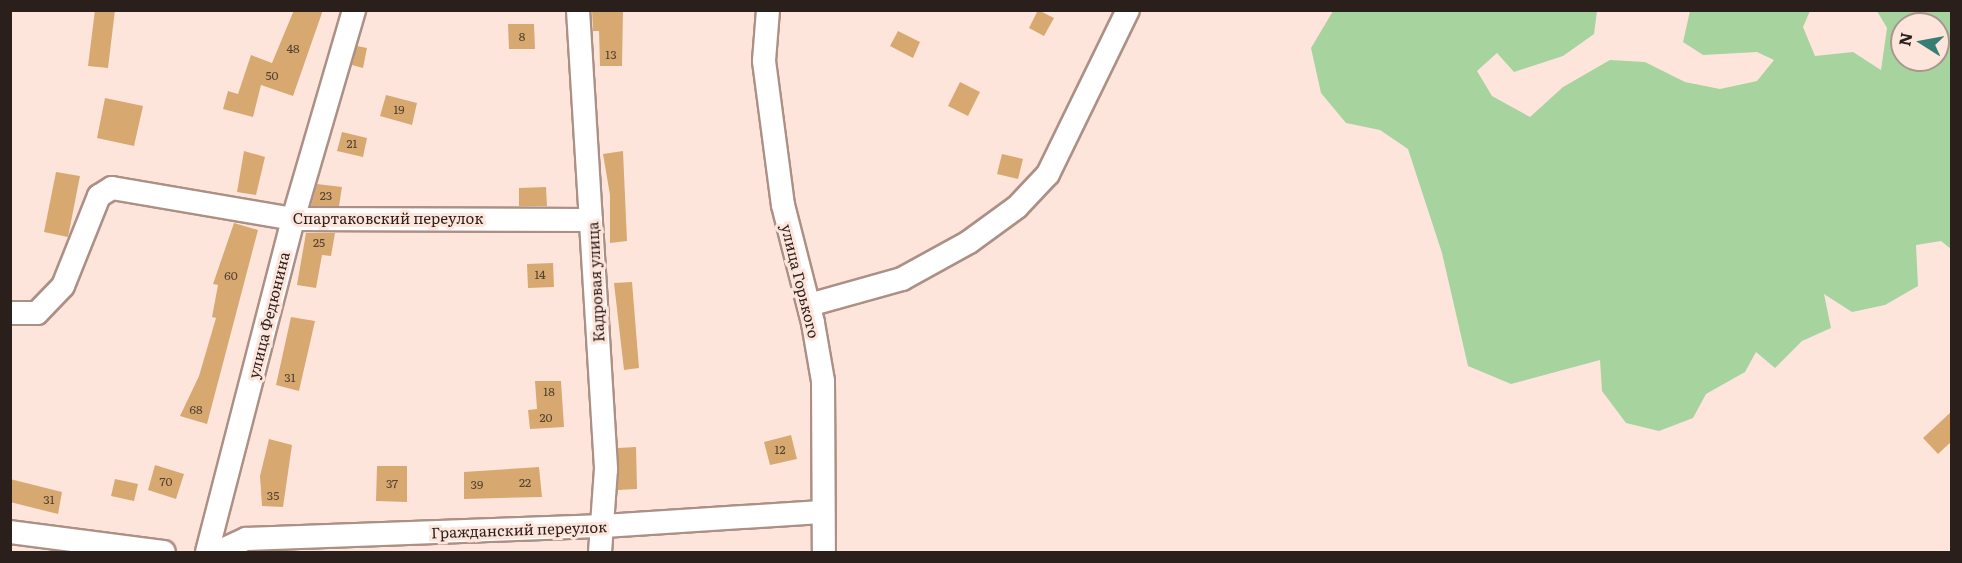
<!DOCTYPE html>
<meta charset="utf-8">
<style>
body{margin:0}
#map{position:relative;width:1962px;height:563px;overflow:hidden;background:#fee5dc;font-family:Literata,serif}
div>[style]{position:absolute}
[style*='--x']{left:calc(var(--x)*1px);top:calc(var(--y)*1px);width:calc(var(--w)*1px);rotate:calc(var(--a)*1deg)}
.green>*{inset:0;background:#a7d39f}
.building>*{inset:0;background:#d7a971}
.roads{filter:drop-shadow(2px 0 #ac9085) drop-shadow(-2px 0 #ac9085) drop-shadow(0 2px #ac9085) drop-shadow(0 -2px #ac9085)}
.minor>*{height:22px;margin:-11px;padding:0 11px;transform-origin:11px;border-radius:11px;background:#fff}
span{translate:-50% -50%;white-space:nowrap;text-align:center;line-height:1.15;-webkit-text-stroke:6px #fee5dc;paint-order:stroke}
.number-label{font-size:12px;color:#554230}
.number-label span{-webkit-text-stroke-width:0}
.street-label{font-size:15px;color:#2a1f1b}
.frame{position:absolute;inset:0;border:12px solid #2a1f1b;pointer-events:none}
.north{position:absolute;left:1890px;top:12px;width:60px;height:60px;box-sizing:border-box;background:#fee5dc;border:2px solid #a9968f;border-radius:50%;rotate:281deg;font-size:16px;font-weight:700;line-height:24px;text-align:center;color:#2a1f1b}
.north::after{content:'';display:block;margin:auto;width:21px;height:27px;background:#367d74;clip-path:polygon(50% 0,100% 100%,50% 72%,0 100%)}
</style>
<div id="map">
<div class="green">
<div style="clip-path:polygon(evenodd,1333px 11px,1597px 11px,1594px 34px,1563px 56px,1514px 72px,1497px 53px,1477px 71px,1492px 96px,1530px 117px,1563px 87px,1610px 60px,1645px 62px,1685px 82px,1720px 89px,1757px 81px,1774px 60px,1757px 52px,1703px 55px,1683px 42px,1690px 11px,1810px 11px,1803px 27px,1815px 56px,1853px 52px,1881px 70px,1887px 28px,1877px 11px,1951px 11px,1951px 249px,1941px 241px,1916px 245px,1918px 286px,1885px 305px,1852px 312px,1824px 294px,1831px 328px,1802px 341px,1775px 368px,1756px 352px,1745px 372px,1706px 394px,1693px 418px,1659px 431px,1626px 423px,1602px 391px,1600px 360px,1511px 384px,1468px 366px,1442px 253px,1408px 149px,1380px 130px,1346px 123px,1321px 93px,1311px 48px,1333px 11px,1902px 24px,1938px 24px,1938px 60px,1902px 60px,1902px 24px)"></div>
</div>
<div class="building">
<div style="clip-path:polygon(95px 10px,115px 10px,108px 68px,88px 66px)"></div>
<div style="clip-path:polygon(294px 10px,323px 10px,293px 96px,261px 85px,253px 117px,223px 109px,228px 91px,238px 94px,251px 55px,272px 63px)"></div>
<div style="clip-path:polygon(592px 10px,623px 10px,622px 66px,600px 66px,599px 31px,593px 31px)"></div>
<div style="clip-path:polygon(1038px 10px,1054px 18px,1044px 36px,1029px 28px)"></div>
<div style="clip-path:polygon(508px 24px,534px 24px,535px 49px,509px 49px)"></div>
<div style="clip-path:polygon(898px 31px,920px 42px,913px 58px,890px 46px)"></div>
<div style="clip-path:polygon(357px 46px,367px 48px,363px 68px,352px 65px)"></div>
<div style="clip-path:polygon(960px 82px,980px 92px,968px 116px,948px 106px)"></div>
<div style="clip-path:polygon(386px 95px,417px 103px,412px 125px,380px 116px)"></div>
<div style="clip-path:polygon(105px 98px,143px 106px,134px 146px,97px 138px)"></div>
<div style="clip-path:polygon(342px 132px,367px 138px,363px 157px,337px 151px)"></div>
<div style="clip-path:polygon(244px 151px,265px 157px,256px 195px,237px 192px)"></div>
<div style="clip-path:polygon(623px 151px,627px 241px,610px 243px,610px 195px,603px 154px)"></div>
<div style="clip-path:polygon(1002px 154px,1023px 159px,1018px 179px,997px 174px)"></div>
<div style="clip-path:polygon(56px 172px,80px 176px,68px 237px,44px 232px)"></div>
<div style="clip-path:polygon(317px 184px,342px 187px,339px 206px,311px 206px)"></div>
<div style="clip-path:polygon(546px 187px,547px 206px,519px 206px,519px 188px)"></div>
<div style="clip-path:polygon(234px 223px,258px 230px,207px 424px,180px 416px,199px 376px,216px 318px,212px 317px,218px 285px,213px 284px)"></div>
<div style="clip-path:polygon(306px 233px,335px 233px,331px 256px,322px 255px,316px 288px,297px 285px)"></div>
<div style="clip-path:polygon(553px 263px,554px 287px,528px 288px,527px 264px)"></div>
<div style="clip-path:polygon(632px 282px,639px 368px,624px 370px,614px 283px)"></div>
<div style="clip-path:polygon(291px 317px,315px 321px,299px 391px,276px 385px)"></div>
<div style="clip-path:polygon(535px 381px,561px 381px,564px 427px,530px 429px,528px 410px,537px 409px)"></div>
<div style="clip-path:polygon(1952px 411px,1952px 441px,1938px 454px,1923px 438px)"></div>
<div style="clip-path:polygon(791px 435px,797px 459px,770px 465px,764px 442px)"></div>
<div style="clip-path:polygon(269px 439px,292px 445px,283px 507px,262px 506px,260px 476px)"></div>
<div style="clip-path:polygon(636px 447px,637px 489px,618px 490px,618px 448px)"></div>
<div style="clip-path:polygon(155px 465px,184px 474px,176px 499px,148px 490px)"></div>
<div style="clip-path:polygon(377px 466px,407px 466px,407px 502px,376px 501px)"></div>
<div style="clip-path:polygon(539px 467px,542px 497px,464px 499px,464px 472px)"></div>
<div style="clip-path:polygon(10px 479px,62px 492px,58px 514px,10px 502px)"></div>
<div style="clip-path:polygon(115px 479px,138px 484px,134px 501px,111px 496px)"></div>
</div>
<div class="roads">
<div class="minor">
<div style="--x:578;--y:10;--w:460;--a:86.5"></div>
<div style="--x:606;--y:469;--w:83;--a:94.1"></div>
<div style="--x:768;--y:10;--w:51;--a:94.5"></div>
<div style="--x:764;--y:61;--w:145;--a:82.5"></div>
<div style="--x:783;--y:205;--w:122;--a:75.7"></div>
<div style="--x:813;--y:323;--w:59;--a:80.2"></div>
<div style="--x:823;--y:381;--w:171;--a:89.7"></div>
<div style="--x:809;--y:305;--w:97;--a:-15.6"></div>
<div style="--x:902;--y:279;--w:77;--a:-28.9"></div>
<div style="--x:969;--y:242;--w:59;--a:-36.1"></div>
<div style="--x:1017;--y:207;--w:45;--a:-46.8"></div>
<div style="--x:1048;--y:174;--w:182;--a:-64"></div>
<div style="--x:10;--y:313;--w:27;--a:0"></div>
<div style="--x:37;--y:313;--w:37;--a:-46"></div>
<div style="--x:63;--y:286;--w:97;--a:-68.2"></div>
<div style="--x:99;--y:196;--w:15;--a:-32"></div>
<div style="--x:112;--y:188;--w:184;--a:9.7"></div>
<div style="--x:293;--y:219;--w:298;--a:0.2"></div>
<div style="--x:10;--y:532;--w:155;--a:7.4"></div>
<div style="--x:207;--y:552;--w:344;--a:-75.5"></div>
<div style="--x:293;--y:219;--w:218;--a:-73.7"></div>
<div style="--x:218;--y:552;--w:31;--a:-25"></div>
<div style="--x:246;--y:539;--w:358;--a:-2.1"></div>
<div style="--x:604;--y:526;--w:218;--a:-3.7"></div>
</div>
</div>
<div class="number-label">
<span style="left:522px;top:37px">8</span>
<span style="left:293px;top:49px">48</span>
<span style="left:611px;top:55px">13</span>
<span style="left:272px;top:76px">50</span>
<span style="left:399px;top:110px">19</span>
<span style="left:352px;top:144px">21</span>
<span style="left:326px;top:196px">23</span>
<span style="left:319px;top:243px">25</span>
<span style="left:540px;top:275px">14</span>
<span style="left:231px;top:276px">60</span>
<span style="left:290px;top:378px">31</span>
<span style="left:549px;top:392px">18</span>
<span style="left:196px;top:410px">68</span>
<span style="left:546px;top:418px">20</span>
<span style="left:780px;top:450px">12</span>
<span style="left:166px;top:482px">70</span>
<span style="left:525px;top:483px">22</span>
<span style="left:392px;top:484px">37</span>
<span style="left:477px;top:485px">39</span>
<span style="left:273px;top:496px">35</span>
<span style="left:49px;top:500px">31</span>
</div>
<div class="street-label">
<span style="left:388px;top:218px">Спартаковский переулок</span>
<span style="left:801px;top:281px;rotate:76deg">улица Горького</span>
<span style="left:595px;top:282px;rotate:-93deg">Кадровая улица</span>
<span style="left:268px;top:315px;rotate:-76deg">улица Федюнина</span>
<span style="left:519px;top:529px;rotate:-2deg">Гражданский переулок</span>
</div>
<div class="frame"></div>
<div class="north">N</div>
</div>
